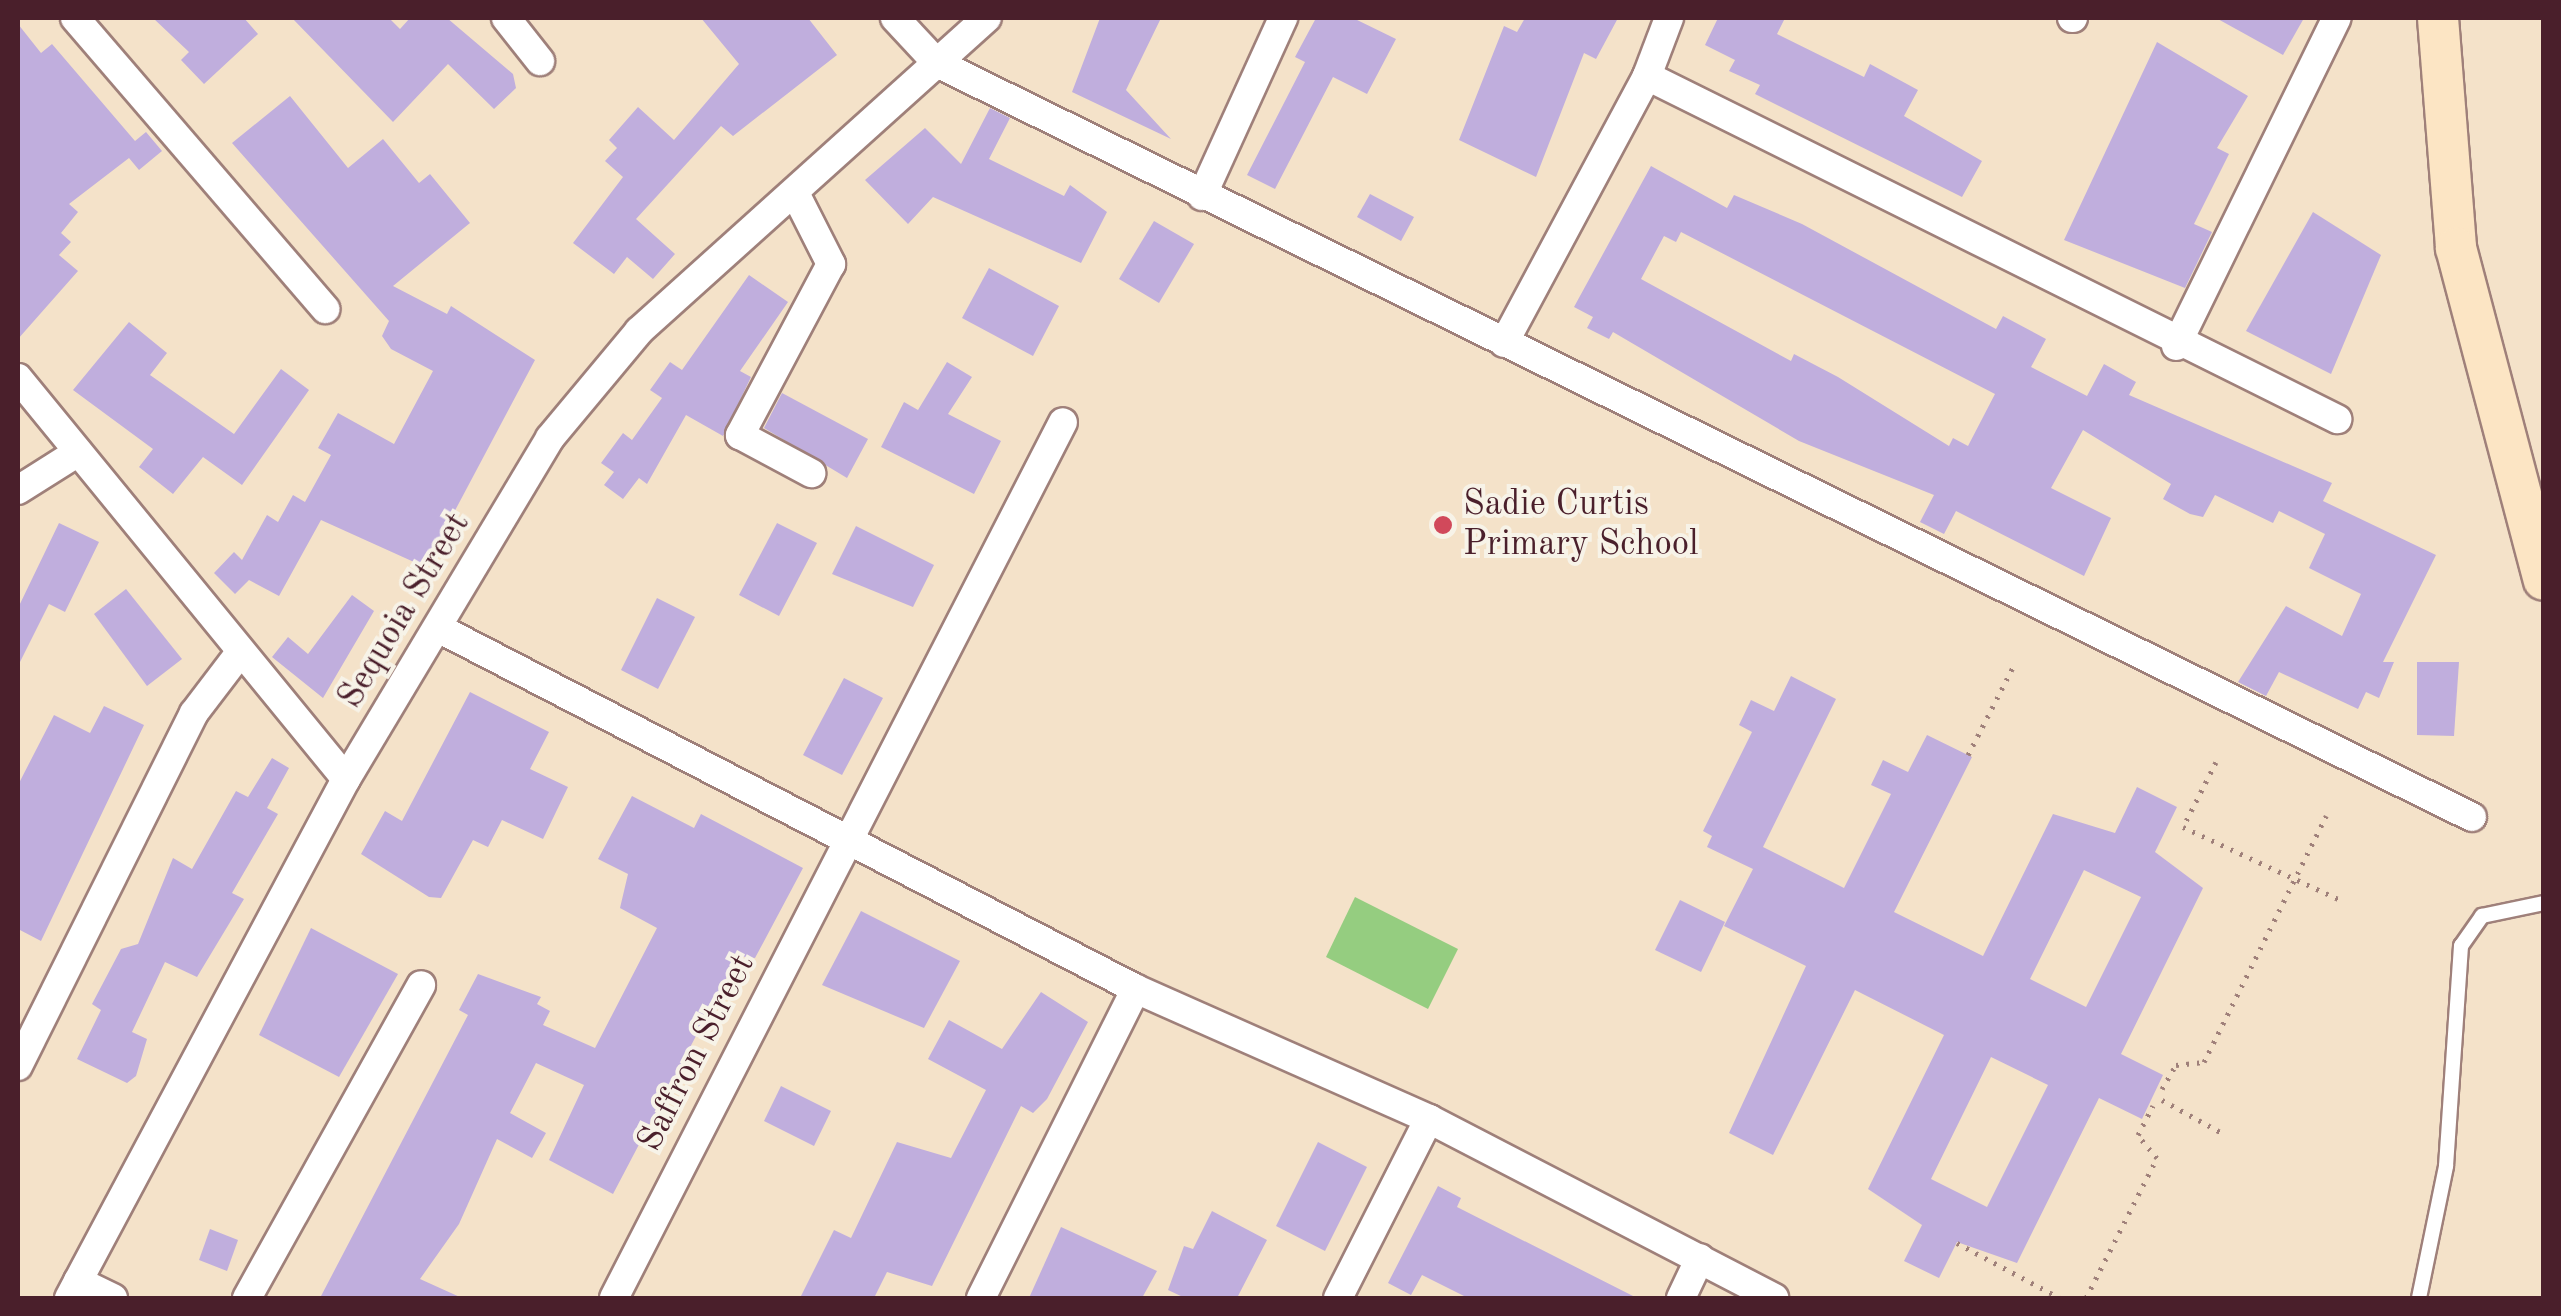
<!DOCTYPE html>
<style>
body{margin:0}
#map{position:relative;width:2561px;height:1316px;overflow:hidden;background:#f4e2c9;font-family:"Old Standard TT",serif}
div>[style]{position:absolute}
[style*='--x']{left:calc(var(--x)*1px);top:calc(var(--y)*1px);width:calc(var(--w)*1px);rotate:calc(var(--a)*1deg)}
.green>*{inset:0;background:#95cd80}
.building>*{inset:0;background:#c0aedd}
.path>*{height:5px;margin-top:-2.5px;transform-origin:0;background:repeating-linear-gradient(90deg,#9f807a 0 2.5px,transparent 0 10.5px)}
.roads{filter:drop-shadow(2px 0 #9f807a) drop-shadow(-2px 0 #9f807a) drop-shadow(0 2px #9f807a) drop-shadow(0 -2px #9f807a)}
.service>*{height:14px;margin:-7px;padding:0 7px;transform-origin:7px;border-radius:7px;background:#fff}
.minor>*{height:28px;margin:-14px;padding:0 14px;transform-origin:14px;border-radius:14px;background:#fff}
.secondary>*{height:40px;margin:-20px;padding:0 20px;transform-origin:20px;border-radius:20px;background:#fce5c4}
.dots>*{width:28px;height:28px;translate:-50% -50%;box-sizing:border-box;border:5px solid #f7f3e8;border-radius:50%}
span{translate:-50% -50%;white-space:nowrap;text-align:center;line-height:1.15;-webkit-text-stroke:8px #f7f3e8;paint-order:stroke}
.poi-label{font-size:35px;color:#4a1f2b}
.left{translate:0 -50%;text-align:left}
.street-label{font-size:35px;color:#4a1f2b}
.frame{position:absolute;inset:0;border:20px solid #4a1f2b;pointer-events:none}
</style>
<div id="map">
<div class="green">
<div style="clip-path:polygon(1355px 897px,1458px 949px,1428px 1009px,1326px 957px)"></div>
</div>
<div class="building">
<div style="clip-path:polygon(153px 18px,244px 18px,258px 34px,204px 84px,181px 60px,189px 52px)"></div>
<div style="clip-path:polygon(292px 18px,389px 18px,400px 29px,410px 18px,447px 18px,513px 74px,516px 88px,494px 109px,448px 64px,393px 122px)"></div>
<div style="clip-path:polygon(701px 18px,808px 18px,837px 55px,733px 136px,721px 126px,636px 219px,675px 254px,653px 279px,627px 257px,614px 274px,573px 243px,623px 177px,605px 161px,617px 148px,609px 140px,638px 107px,674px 140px,739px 64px)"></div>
<div style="clip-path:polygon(1100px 18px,1161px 18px,1126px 90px,1171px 139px,1072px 92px)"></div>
<div style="clip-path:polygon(1316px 18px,1353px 18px,1396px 39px,1367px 94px,1333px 77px,1275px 189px,1247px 175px,1305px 62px,1295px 57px)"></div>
<div style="clip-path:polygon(1525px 18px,1618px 18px,1596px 59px,1584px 53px,1536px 177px,1459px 140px,1504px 26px,1517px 32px)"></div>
<div style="clip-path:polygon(1718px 18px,1785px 18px,1777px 34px,1864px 77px,1870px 64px,1918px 90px,1904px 116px,1982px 161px,1962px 197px,1755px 94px,1760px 85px,1729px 71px,1735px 60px,1705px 45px)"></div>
<div style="clip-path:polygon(2216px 18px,2304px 18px,2283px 55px)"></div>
<div style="clip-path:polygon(18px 24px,41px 53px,52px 44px,135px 141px,146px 132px,162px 151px,139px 170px,129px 158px,69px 204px,78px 212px,61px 233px,71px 242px,59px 255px,78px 271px,18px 339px)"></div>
<div style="clip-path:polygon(2157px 42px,2248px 96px,2217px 148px,2229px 154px,2194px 224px,2212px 232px,2185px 288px,2064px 240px)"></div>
<div style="clip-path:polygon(290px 96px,348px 168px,383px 139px,419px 183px,430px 174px,470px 223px,393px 286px,447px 314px,451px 306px,535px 360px,425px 567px,321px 520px,279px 596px,249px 580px,235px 594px,214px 573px,234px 552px,242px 560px,267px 515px,278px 522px,293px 495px,305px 502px,331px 455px,318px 448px,338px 413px,394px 444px,433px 371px,391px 349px,382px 336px,389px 321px,232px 143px)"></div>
<div style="clip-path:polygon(990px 108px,1010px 118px,989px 159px,1064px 196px,1070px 185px,1107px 212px,1081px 263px,933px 197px,908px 224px,865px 180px,925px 128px,961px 164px)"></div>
<div style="clip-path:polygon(evenodd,1651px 166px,1727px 208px,1734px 195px,1802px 224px,1996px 329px,2003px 316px,2046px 339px,2031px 367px,2087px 396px,2104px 364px,2136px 382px,2129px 395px,2332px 483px,2323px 501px,2436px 555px,2383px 662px,2394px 662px,2379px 698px,2366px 692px,2358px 709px,2279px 672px,2266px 696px,2238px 682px,2286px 606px,2342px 636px,2361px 594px,2309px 568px,2325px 534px,2279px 511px,2273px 523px,2215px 495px,2203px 517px,2190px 514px,2163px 499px,2171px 484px,2083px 430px,2051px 488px,2111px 518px,2084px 576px,1956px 511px,1944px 534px,1920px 522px,1934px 495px,1799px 441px,1613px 332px,1609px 339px,1587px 328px,1593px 317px,1574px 307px,1651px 166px,1681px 232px,1995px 394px,1968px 446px,1953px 438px,1949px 446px,1838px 377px,1794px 354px,1791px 361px,1641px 279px,1664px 236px,1676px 242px,1681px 232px)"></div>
<div style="clip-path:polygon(1370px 194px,1414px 217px,1401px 241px,1357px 217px)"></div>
<div style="clip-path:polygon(2313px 212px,2381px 255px,2331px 374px,2246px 331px)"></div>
<div style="clip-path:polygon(1154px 221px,1194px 244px,1159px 303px,1119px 279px)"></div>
<div style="clip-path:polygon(989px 268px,1059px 306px,1033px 356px,962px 318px)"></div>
<div style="clip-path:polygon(749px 275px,788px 302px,740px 371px,751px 377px,723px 436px,686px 415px,647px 484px,639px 478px,623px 499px,604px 485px,614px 472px,601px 463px,623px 433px,632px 440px,662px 398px,650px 390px,670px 362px,682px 370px)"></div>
<div style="clip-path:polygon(129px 322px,167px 353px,150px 375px,234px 434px,281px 369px,309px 390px,242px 485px,203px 457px,173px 494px,139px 467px,153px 449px,73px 390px)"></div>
<div style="clip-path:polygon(947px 362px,972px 377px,948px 414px,1001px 441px,974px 494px,881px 447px,904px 402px,918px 410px)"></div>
<div style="clip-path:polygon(782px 393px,868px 439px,847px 478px,764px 428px)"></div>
<div style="clip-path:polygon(59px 523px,99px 542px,65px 612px,49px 604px,18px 666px,18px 608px)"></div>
<div style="clip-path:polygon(777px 523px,817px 543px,779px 616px,739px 595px)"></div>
<div style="clip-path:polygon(856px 526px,934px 565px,913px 607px,832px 574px)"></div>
<div style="clip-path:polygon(126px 589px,182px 659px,147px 686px,94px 614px)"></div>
<div style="clip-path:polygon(352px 595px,374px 611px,323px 698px,272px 657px,288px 637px,308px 654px)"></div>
<div style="clip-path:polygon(657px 598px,695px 617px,658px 689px,621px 670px)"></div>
<div style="clip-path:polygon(2417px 662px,2459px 662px,2454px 736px,2417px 735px)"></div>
<div style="clip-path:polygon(evenodd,1791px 676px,1836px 699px,1763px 847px,1844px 888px,1891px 794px,1871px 785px,1883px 760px,1908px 772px,1927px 735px,1972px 757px,1894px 912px,1983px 956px,2053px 814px,2115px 833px,2137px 787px,2177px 807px,2155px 852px,2203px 888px,2121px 1054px,2163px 1075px,2142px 1119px,2099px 1098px,2017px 1263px,1957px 1242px,1939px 1278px,1904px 1261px,1922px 1225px,1868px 1189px,1944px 1035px,1855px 990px,1773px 1155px,1729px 1133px,1806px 966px,1724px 926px,1753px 869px,1707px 847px,1712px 836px,1703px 831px,1752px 732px,1739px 725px,1751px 700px,1774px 711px,1791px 676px,2084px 870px,2141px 897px,2086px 1007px,2030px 979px,2084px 870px,1791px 676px,1991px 1057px,2048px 1085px,1987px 1207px,1931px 1179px,1991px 1057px)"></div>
<div style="clip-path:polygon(844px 678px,883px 698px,842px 775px,803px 755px)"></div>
<div style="clip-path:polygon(470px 692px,549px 732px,530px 769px,568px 787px,543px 839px,502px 820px,488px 847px,473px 840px,441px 898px,429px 897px,361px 854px,385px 811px,402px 821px)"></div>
<div style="clip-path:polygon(104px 706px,144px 725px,41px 941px,18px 929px,18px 785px,54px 715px,90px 733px)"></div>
<div style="clip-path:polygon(272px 758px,289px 768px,267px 808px,278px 814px,232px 893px,244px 899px,197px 977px,165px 962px,132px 1032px,147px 1039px,136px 1076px,127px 1083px,77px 1059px,101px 1010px,92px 1004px,121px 949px,138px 944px,173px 858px,192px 869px,236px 791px,248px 797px)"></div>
<div style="clip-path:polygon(632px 796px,694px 828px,701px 814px,803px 868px,755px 958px,738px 956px,613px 1194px,549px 1160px,584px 1085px,536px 1063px,510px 1113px,546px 1133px,532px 1158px,497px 1139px,459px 1224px,420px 1279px,462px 1298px,320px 1298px,468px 1015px,459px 1010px,478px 974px,541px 997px,537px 1004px,550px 1011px,543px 1025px,595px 1048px,657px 928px,620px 908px,628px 874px,598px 859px)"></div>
<div style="clip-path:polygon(1680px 900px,1725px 922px,1701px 972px,1655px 950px)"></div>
<div style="clip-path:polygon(861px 911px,960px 961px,924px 1028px,822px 985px)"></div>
<div style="clip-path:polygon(311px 928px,398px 974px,339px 1077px,259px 1035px)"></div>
<div style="clip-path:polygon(1041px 992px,1088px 1022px,1047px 1099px,1033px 1113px,1021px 1106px,932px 1286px,887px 1272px,874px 1298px,800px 1298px,834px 1230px,851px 1238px,897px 1142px,951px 1158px,986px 1090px,928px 1059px,949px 1020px,1002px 1049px)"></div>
<div style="clip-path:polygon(781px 1086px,831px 1111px,814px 1146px,764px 1121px)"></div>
<div style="clip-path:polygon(1318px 1142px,1367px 1167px,1325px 1251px,1276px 1226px)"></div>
<div style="clip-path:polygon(1438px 1186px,1461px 1198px,1457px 1207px,1637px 1298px,1468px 1298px,1422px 1275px,1411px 1295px,1388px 1283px)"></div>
<div style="clip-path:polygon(1212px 1211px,1267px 1240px,1237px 1298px,1185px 1298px,1168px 1290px,1184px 1246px,1193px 1249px)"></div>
<div style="clip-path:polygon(1061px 1227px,1157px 1271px,1142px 1298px,1029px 1298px)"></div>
<div style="clip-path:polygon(210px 1229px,238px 1240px,227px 1271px,199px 1260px)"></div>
</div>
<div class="path">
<div style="--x:1968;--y:755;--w:103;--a:-62.9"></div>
<div style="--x:2216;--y:762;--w:73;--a:116.9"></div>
<div style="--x:2183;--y:827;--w:173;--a:24.9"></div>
<div style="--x:2162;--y:1089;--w:28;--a:-60"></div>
<div style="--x:2176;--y:1065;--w:28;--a:-6"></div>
<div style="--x:2204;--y:1062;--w:275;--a:-63.6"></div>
<div style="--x:2162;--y:1100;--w:68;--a:28.8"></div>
<div style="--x:1957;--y:1243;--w:117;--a:28.1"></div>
<div style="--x:2086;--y:1298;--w:157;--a:-63.1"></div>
<div style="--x:2157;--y:1158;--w:30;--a:-130"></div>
<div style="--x:2138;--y:1135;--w:33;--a:-63"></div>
</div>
<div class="roads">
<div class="service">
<div style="--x:2419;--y:1298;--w:135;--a:-78.4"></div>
<div style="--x:2446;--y:1166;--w:221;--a:-86.1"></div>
<div style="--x:2461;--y:946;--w:37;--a:-55"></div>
<div style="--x:2482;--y:916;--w:63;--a:-11.8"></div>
</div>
<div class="minor">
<div style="--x:75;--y:18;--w:384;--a:49.3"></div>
<div style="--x:506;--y:18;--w:55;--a:51.7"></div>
<div style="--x:895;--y:18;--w:62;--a:47"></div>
<div style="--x:937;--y:63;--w:1710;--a:26.16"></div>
<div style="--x:2072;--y:18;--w:1;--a:0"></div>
<div style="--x:1647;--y:76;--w:62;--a:-69.2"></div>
<div style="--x:795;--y:193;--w:80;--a:63.1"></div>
<div style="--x:831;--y:264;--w:194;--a:118"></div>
<div style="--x:740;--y:435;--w:81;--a:28.2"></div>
<div style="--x:1202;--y:196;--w:196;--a:-65.5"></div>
<div style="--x:1504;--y:343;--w:303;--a:-61.8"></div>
<div style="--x:1647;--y:76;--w:771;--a:26.43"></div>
<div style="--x:2176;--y:346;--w:365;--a:-63.9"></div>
<div style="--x:18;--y:378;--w:518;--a:50.72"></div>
<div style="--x:18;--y:490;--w:71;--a:-32.3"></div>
<div style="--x:442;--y:630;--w:781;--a:27.35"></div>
<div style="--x:1136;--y:989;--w:321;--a:23.9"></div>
<div style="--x:1429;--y:1119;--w:389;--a:27.4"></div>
<div style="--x:18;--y:1066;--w:394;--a:-63.5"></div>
<div style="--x:194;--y:713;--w:74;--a:-52.7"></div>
<div style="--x:78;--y:1281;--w:39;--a:26"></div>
<div style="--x:69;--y:1298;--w:588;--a:-61.91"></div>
<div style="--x:346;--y:779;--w:397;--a:-59.1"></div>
<div style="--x:550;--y:438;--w:139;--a:-50.2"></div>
<div style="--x:639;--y:331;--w:468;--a:-42"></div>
<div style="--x:247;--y:1298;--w:358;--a:-60.9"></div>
<div style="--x:614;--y:1298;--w:984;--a:-62.86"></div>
<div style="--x:981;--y:1298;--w:346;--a:-63.4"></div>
<div style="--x:1338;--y:1298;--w:201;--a:-63.1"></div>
<div style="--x:1681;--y:1298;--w:44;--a:-64.6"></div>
</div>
<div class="secondary">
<div style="--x:2438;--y:18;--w:231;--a:85.5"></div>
<div style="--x:2456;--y:248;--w:343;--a:75.2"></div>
</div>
</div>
<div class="dots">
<div style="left:1443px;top:525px;background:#d1495b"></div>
</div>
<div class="poi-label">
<span class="left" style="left:1463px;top:525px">Sadie Curtis<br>Primary School</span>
</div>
<div class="street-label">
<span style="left:405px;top:611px;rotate:-59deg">Sequoia Street</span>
<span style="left:697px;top:1053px;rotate:-63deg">Saffron Street</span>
</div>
<div class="frame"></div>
</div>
